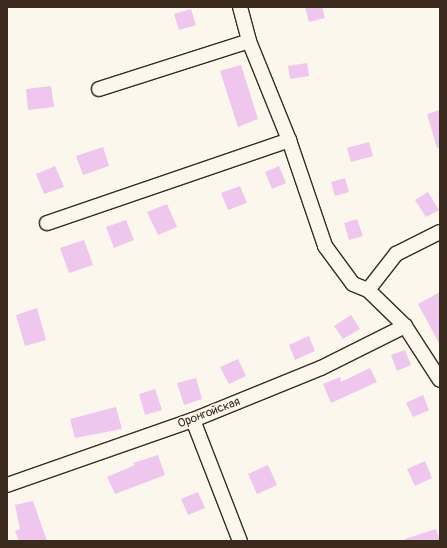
<!DOCTYPE html>
<meta charset="utf-8">
<style>
body{margin:0}
#map{position:relative;width:447px;height:548px;overflow:hidden;background:#fbf7ec;font-family:Pangolin,sans-serif}
div>[style]{position:absolute}
[style*='--x']{left:calc(var(--x)*1px);top:calc(var(--y)*1px);width:calc(var(--w)*1px);rotate:calc(var(--a)*1deg)}
.building>*{inset:0;background:#eec6ee}
.roads{filter:drop-shadow(1px 0 #3b2a1e) drop-shadow(-1px 0 #3b2a1e) drop-shadow(0 1px #3b2a1e) drop-shadow(0 -1px #3b2a1e)}
.minor>*{height:14px;margin:-7px;padding:0 7px;transform-origin:7px;border-radius:7px;background:#fbf7ec}
span{translate:-50% -50%;white-space:nowrap;text-align:center;line-height:1.15;-webkit-text-stroke:3px #fbf7ec;paint-order:stroke}
.street-label{font-size:12px;color:#3b2a1e}
.frame{position:absolute;inset:0;border:8px solid #3b2a1e;pointer-events:none}
</style>
<div id="map">
<div class="building">
<div style="clip-path:polygon(305px 7px,322px 7px,325px 18px,309px 22px)"></div>
<div style="clip-path:polygon(191px 9px,196px 25px,179px 30px,174px 14px)"></div>
<div style="clip-path:polygon(307px 63px,309px 76px,290px 79px,288px 66px)"></div>
<div style="clip-path:polygon(241px 65px,258px 119px,238px 127px,220px 71px)"></div>
<div style="clip-path:polygon(51px 86px,54px 107px,28px 110px,26px 89px)"></div>
<div style="clip-path:polygon(440px 110px,440px 147px,437px 148px,427px 114px)"></div>
<div style="clip-path:polygon(369px 142px,373px 156px,351px 162px,347px 148px)"></div>
<div style="clip-path:polygon(103px 147px,109px 166px,83px 175px,76px 156px)"></div>
<div style="clip-path:polygon(55px 166px,64px 187px,44px 194px,36px 174px)"></div>
<div style="clip-path:polygon(279px 166px,286px 183px,272px 189px,265px 172px)"></div>
<div style="clip-path:polygon(345px 178px,349px 192px,335px 196px,331px 182px)"></div>
<div style="clip-path:polygon(240px 186px,247px 203px,228px 210px,221px 193px)"></div>
<div style="clip-path:polygon(428px 192px,439px 210px,426px 217px,415px 200px)"></div>
<div style="clip-path:polygon(167px 204px,177px 227px,158px 235px,147px 212px)"></div>
<div style="clip-path:polygon(357px 219px,363px 236px,349px 240px,344px 223px)"></div>
<div style="clip-path:polygon(126px 220px,134px 240px,114px 248px,106px 227px)"></div>
<div style="clip-path:polygon(84px 240px,93px 265px,69px 273px,60px 248px)"></div>
<div style="clip-path:polygon(440px 292px,440px 345px,418px 304px)"></div>
<div style="clip-path:polygon(37px 308px,46px 340px,25px 346px,16px 315px)"></div>
<div style="clip-path:polygon(351px 315px,360px 329px,343px 339px,334px 326px)"></div>
<div style="clip-path:polygon(309px 336px,315px 351px,295px 360px,289px 345px)"></div>
<div style="clip-path:polygon(405px 350px,411px 365px,397px 371px,391px 355px)"></div>
<div style="clip-path:polygon(238px 359px,246px 376px,229px 384px,220px 367px)"></div>
<div style="clip-path:polygon(370px 368px,377px 382px,331px 403px,323px 384px,340px 377px,341px 382px)"></div>
<div style="clip-path:polygon(196px 378px,202px 399px,184px 405px,177px 383px)"></div>
<div style="clip-path:polygon(155px 389px,162px 410px,145px 415px,139px 394px)"></div>
<div style="clip-path:polygon(423px 395px,429px 410px,413px 417px,406px 403px)"></div>
<div style="clip-path:polygon(116px 407px,122px 429px,75px 438px,70px 419px)"></div>
<div style="clip-path:polygon(158px 455px,165px 475px,115px 494px,107px 477px,135px 465px,133px 463px)"></div>
<div style="clip-path:polygon(425px 461px,432px 478px,415px 486px,407px 469px)"></div>
<div style="clip-path:polygon(268px 465px,277px 485px,257px 494px,248px 474px)"></div>
<div style="clip-path:polygon(198px 492px,205px 508px,188px 515px,181px 499px)"></div>
<div style="clip-path:polygon(33px 501px,47px 541px,19px 541px,15px 531px,20px 529px,15px 505px)"></div>
<div style="clip-path:polygon(436px 529px,440px 541px,406px 541px,405px 539px)"></div>
</div>
<div class="roads">
<div class="minor">
<div style="--x:240;--y:7;--w:35;--a:75"></div>
<div style="--x:249;--y:41;--w:107;--a:68"></div>
<div style="--x:289;--y:140;--w:112;--a:71.2"></div>
<div style="--x:325;--y:246;--w:47;--a:53.6"></div>
<div style="--x:353;--y:284;--w:16;--a:22"></div>
<div style="--x:368;--y:290;--w:52;--a:44.2"></div>
<div style="--x:405;--y:326;--w:64;--a:57.1"></div>
<div style="--x:99;--y:89;--w:157;--a:-17.7"></div>
<div style="--x:47;--y:223;--w:256;--a:-18.9"></div>
<div style="--x:368;--y:290;--w:46;--a:-52.1"></div>
<div style="--x:396;--y:254;--w:49;--a:-26.6"></div>
<div style="--x:193;--y:420;--w:130;--a:68.8"></div>
<div style="--x:7;--y:485;--w:197;--a:-19.3"></div>
<div style="--x:193;--y:420;--w:138;--a:-22.1"></div>
<div style="--x:321;--y:368;--w:94;--a:-26.6"></div>
</div>
</div>
<div class="street-label">
<span style="left:209px;top:413px;rotate:-21deg">Оронгойская</span>
</div>
<div class="frame"></div>
</div>
